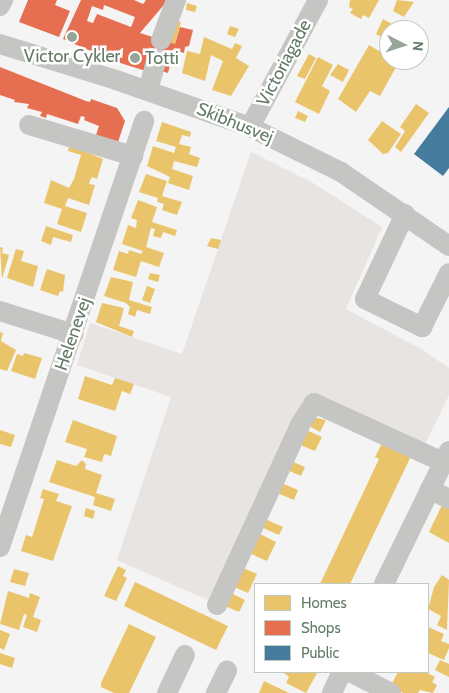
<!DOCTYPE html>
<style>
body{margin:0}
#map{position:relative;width:449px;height:693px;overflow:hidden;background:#f5f4f4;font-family:Cabin,sans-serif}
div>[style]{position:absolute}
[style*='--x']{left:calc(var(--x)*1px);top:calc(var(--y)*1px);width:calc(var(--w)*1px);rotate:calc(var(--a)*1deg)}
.green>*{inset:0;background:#e7e4e2}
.homes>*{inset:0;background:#e9c46a}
.shops>*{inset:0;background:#e76f51}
.public>*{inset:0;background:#457b9d}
.minor-tunnel>*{height:20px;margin-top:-10px;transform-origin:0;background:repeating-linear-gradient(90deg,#cad0ca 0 20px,transparent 0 30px)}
.minor>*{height:20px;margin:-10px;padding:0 10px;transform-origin:10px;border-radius:10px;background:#c5c6c4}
.dots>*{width:14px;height:14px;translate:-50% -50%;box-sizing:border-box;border:2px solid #fff;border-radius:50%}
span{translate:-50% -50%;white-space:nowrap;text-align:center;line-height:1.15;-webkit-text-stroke:5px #fff;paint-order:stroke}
.poi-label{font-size:18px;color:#647b67}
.left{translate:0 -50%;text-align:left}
.street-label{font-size:18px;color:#647b67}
.legend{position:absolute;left:254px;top:583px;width:175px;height:90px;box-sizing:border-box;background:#fff;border:1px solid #c1cac2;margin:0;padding:6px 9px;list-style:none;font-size:15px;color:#647b67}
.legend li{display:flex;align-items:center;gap:10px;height:25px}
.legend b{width:25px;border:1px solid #c1cac2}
.north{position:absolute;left:379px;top:20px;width:50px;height:50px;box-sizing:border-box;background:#fff;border:1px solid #c1cac2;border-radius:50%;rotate:95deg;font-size:14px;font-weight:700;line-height:20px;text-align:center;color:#647b67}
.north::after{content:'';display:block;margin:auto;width:18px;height:22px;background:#97a598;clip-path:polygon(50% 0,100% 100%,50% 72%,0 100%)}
</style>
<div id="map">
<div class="green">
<div style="clip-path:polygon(251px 152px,313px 183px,382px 227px,346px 309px,421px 349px,449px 368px,449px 395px,422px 450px,313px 397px,302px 402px,208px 600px,117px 560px,171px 397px,77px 365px,90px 323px,182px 354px)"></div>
</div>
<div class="homes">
<div style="clip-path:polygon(350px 0,379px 0,369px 18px,363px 15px,361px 19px,350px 13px,353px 9px,349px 7px)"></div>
<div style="clip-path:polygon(397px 0,414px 2px,404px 17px,393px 11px)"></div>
<div style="clip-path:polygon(187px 3px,197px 6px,195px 12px,186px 10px)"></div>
<div style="clip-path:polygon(383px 19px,403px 30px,389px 30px,389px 41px,376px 34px)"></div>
<div style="clip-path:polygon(174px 20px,181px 22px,175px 44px,168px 42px)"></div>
<div style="clip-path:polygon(230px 26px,239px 29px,235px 37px,227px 34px)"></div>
<div style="clip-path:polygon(204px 37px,232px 49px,235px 43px,242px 46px,236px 58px,249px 66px,231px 96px,212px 90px,223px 61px,211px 55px,205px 81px,182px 73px,187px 51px,200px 54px)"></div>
<div style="clip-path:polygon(369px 45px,379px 51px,383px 45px,389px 48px,389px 60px,400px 60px,380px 96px,370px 91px,356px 112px,338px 99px)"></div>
<div style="clip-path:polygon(309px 54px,316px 58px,305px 79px,297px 76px)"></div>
<div style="clip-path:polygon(318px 57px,333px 65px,322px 86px,330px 91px,319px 114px,295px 102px)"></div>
<div style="clip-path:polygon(338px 64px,349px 70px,343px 82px,330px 75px)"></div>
<div style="clip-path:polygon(416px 104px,429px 113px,401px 152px,395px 147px,405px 131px,400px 127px)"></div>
<div style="clip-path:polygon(298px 111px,308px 116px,305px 122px,295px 118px)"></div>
<div style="clip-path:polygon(382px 121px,401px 134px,388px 153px,383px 154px,368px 140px)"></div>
<div style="clip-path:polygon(162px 122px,191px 132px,190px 137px,182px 135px,179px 144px,191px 147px,189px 154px,200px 158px,197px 167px,174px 161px,172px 169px,193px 176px,189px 190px,168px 183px,170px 177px,147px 166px,153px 146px,174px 153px,176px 147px,156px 141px)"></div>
<div style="clip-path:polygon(69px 145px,103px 159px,97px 179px,92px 177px,90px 181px,89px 184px,95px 185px,89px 205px,68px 198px,65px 206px,87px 213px,81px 232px,57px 224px,62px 209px,44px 203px,51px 180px,69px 188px,74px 179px,81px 155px,68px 151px)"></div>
<div style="clip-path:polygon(146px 174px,167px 181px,162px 196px,182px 202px,177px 215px,162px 210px,164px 204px,157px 202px,158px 198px,139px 192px)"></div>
<div style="clip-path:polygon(138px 200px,157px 207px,152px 222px,177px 230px,175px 236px,163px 232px,161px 238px,153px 236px,155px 229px,151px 228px,146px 247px,164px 253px,159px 267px,141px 261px,136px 277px,113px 270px,119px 251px,128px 254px,129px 250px,141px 254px,143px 251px,122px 244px,128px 225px,136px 228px,137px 220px,131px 218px)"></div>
<div style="clip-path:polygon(46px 226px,73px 235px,71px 242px,53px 237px,51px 245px,41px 241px)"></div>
<div style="clip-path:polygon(211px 238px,221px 240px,218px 249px,207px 246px)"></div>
<div style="clip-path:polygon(0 247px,3px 248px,2px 253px,9px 255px,2px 279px)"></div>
<div style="clip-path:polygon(16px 249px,24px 251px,21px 261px,38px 266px,33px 287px,7px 278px)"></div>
<div style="clip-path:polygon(47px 269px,65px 275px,63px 292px,60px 291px,58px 296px,40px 290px)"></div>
<div style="clip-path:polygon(150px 273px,160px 275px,158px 282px,148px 279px)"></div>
<div style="clip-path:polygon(111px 277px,133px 282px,129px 300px,152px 307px,150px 314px,137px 310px,135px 317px,128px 314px,130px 307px,126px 303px,104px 296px)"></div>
<div style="clip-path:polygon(147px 286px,155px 289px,150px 303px,142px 300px)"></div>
<div style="clip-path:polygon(102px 303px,124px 308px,119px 326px,134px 331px,132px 337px,96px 322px)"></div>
<div style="clip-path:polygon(0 332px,3px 333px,1px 341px,16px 350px,7px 371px,0 369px)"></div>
<div style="clip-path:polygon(24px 353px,42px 358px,35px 379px,11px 371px,17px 354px,23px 356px)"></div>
<div style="clip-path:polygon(85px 376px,112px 385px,115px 378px,134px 384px,130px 394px,122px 391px,115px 411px,78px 399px)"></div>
<div style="clip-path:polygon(313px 417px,326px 420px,320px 432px,309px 426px)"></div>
<div style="clip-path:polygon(73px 420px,117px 436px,111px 456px,104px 454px,102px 462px,84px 457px,87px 449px,65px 442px)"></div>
<div style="clip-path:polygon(304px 429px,322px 437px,315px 451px,298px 444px)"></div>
<div style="clip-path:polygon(0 430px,15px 435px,11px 447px,0 444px)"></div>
<div style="clip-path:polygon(382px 443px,412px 454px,350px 584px,320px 584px,379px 459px,375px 457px)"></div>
<div style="clip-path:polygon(57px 460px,76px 466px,82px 460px,86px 464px,85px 469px,102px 475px,96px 493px,115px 499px,111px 511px,93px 505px,95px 497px,49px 482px)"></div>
<div style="clip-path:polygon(289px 460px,305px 467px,301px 476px,285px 469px)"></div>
<div style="clip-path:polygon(279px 482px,298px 490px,294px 500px,275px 492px)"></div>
<div style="clip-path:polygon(43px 489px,59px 494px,56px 501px,72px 506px,53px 561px,21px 551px,26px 535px,32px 537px,44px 499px,40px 498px)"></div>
<div style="clip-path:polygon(443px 503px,449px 506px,449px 543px,429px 532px)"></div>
<div style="clip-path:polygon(86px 508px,95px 511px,93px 519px,84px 516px)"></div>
<div style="clip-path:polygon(265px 519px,283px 527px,279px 535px,261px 527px)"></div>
<div style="clip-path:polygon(256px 532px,276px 542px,267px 561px,247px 552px)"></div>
<div style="clip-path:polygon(118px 566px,126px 570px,123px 576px,127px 578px,116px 601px,104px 596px)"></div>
<div style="clip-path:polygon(241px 567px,257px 574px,248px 593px,232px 586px)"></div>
<div style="clip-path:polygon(14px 569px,29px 573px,25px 586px,10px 582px)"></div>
<div style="clip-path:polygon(442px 575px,449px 580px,447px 630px,437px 625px,441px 616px,428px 609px,434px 587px)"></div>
<div style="clip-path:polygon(135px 582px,228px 626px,216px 650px,124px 606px)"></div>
<div style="clip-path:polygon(8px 591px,29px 598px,30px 593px,40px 597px,33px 617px,41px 620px,37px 632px,23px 627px,27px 615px,24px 614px,19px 630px,0 624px)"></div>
<div style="clip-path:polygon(229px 592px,245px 600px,239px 612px,223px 605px)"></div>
<div style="clip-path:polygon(129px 624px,156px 637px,129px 693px,114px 693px,101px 687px,101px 683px)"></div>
<div style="clip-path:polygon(428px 627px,444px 634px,441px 641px,449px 644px,449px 648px,444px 660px,428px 653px)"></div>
<div style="clip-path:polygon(0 630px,10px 634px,4px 650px,0 648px)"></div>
<div style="clip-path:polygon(0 653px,15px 658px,12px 668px,0 664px)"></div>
<div style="clip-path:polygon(440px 660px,449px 664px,449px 677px,435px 670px)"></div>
<div style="clip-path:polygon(283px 672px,314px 672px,317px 673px,306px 693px,286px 683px,289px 677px)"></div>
<div style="clip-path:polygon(398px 672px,426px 672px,435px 677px,432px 682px,437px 685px,433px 693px,420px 690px,418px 693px,403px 693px,391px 685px)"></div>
<div style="clip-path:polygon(264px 681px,289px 693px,259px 693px)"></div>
</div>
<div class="shops">
<div style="clip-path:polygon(28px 0,57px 0,55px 5px,70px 11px,59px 37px,19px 22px)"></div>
<div style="clip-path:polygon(evenodd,81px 0,134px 0,143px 4px,146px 0,168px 0,140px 33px,175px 44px,180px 27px,193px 30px,189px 46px,185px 47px,184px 53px,174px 50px,168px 73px,150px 68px,149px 72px,114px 61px,63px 39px,81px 0,104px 5px,135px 17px,131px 27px,97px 14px,93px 23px,87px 21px,92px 6px,103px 10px,104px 5px)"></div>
<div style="clip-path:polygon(0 67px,86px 101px,90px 102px,91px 99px,117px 108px,125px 121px,116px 148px,94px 141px,99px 126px,84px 120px,85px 117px,81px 116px,78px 124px,47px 114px,46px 118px,40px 116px,42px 112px,27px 108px,29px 104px,14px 102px,15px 100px,0 95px)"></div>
</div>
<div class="public">
<div style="clip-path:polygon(449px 107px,449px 168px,443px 176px,414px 154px)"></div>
</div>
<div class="minor-tunnel">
<div style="--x:154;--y:69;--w:30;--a:-76"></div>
</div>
<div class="minor">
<div style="--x:0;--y:6;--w:7;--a:-63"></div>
<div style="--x:161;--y:40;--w:43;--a:-69.4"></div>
<div style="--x:0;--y:44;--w:121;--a:17.2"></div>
<div style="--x:116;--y:80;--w:142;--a:19.3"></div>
<div style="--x:250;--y:127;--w:102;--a:26.3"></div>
<div style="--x:341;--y:172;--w:131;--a:34.4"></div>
<div style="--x:148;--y:90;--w:22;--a:-74"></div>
<div style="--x:29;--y:125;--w:109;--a:16.6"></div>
<div style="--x:250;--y:127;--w:144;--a:-61.8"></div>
<div style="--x:405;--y:214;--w:94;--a:115.2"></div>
<div style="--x:365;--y:299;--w:64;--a:26.2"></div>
<div style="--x:422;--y:327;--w:60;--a:-63.4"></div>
<div style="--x:0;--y:311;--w:77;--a:17.5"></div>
<div style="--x:430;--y:489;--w:21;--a:28"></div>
<div style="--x:0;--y:547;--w:450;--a:-71.3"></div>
<div style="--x:384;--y:584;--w:148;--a:-64"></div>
<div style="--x:217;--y:605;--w:198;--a:-65.2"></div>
<div style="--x:300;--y:425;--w:26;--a:-58"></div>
<div style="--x:314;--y:403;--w:142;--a:24.6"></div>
<div style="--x:350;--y:672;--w:46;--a:27.1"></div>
<div style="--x:167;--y:693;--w:42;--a:-64.7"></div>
<div style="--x:216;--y:693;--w:25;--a:-64"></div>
<div style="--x:332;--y:693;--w:23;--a:-65"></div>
</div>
<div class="dots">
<div style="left:72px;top:37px;background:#97a598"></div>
<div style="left:135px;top:58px;background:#97a598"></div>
</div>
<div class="poi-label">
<span style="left:72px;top:56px">Victor Cykler</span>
<span class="left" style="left:145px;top:58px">Totti</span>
</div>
<div class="street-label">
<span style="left:284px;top:63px;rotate:-62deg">Victoriagade</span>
<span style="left:235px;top:123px;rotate:22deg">Skibhusvej</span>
<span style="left:73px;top:334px;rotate:-71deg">Helenevej</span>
</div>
<ul class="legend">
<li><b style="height:14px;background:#e9c46a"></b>Homes</li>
<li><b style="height:14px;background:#e76f51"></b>Shops</li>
<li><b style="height:14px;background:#457b9d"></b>Public</li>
</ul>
<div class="north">N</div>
</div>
